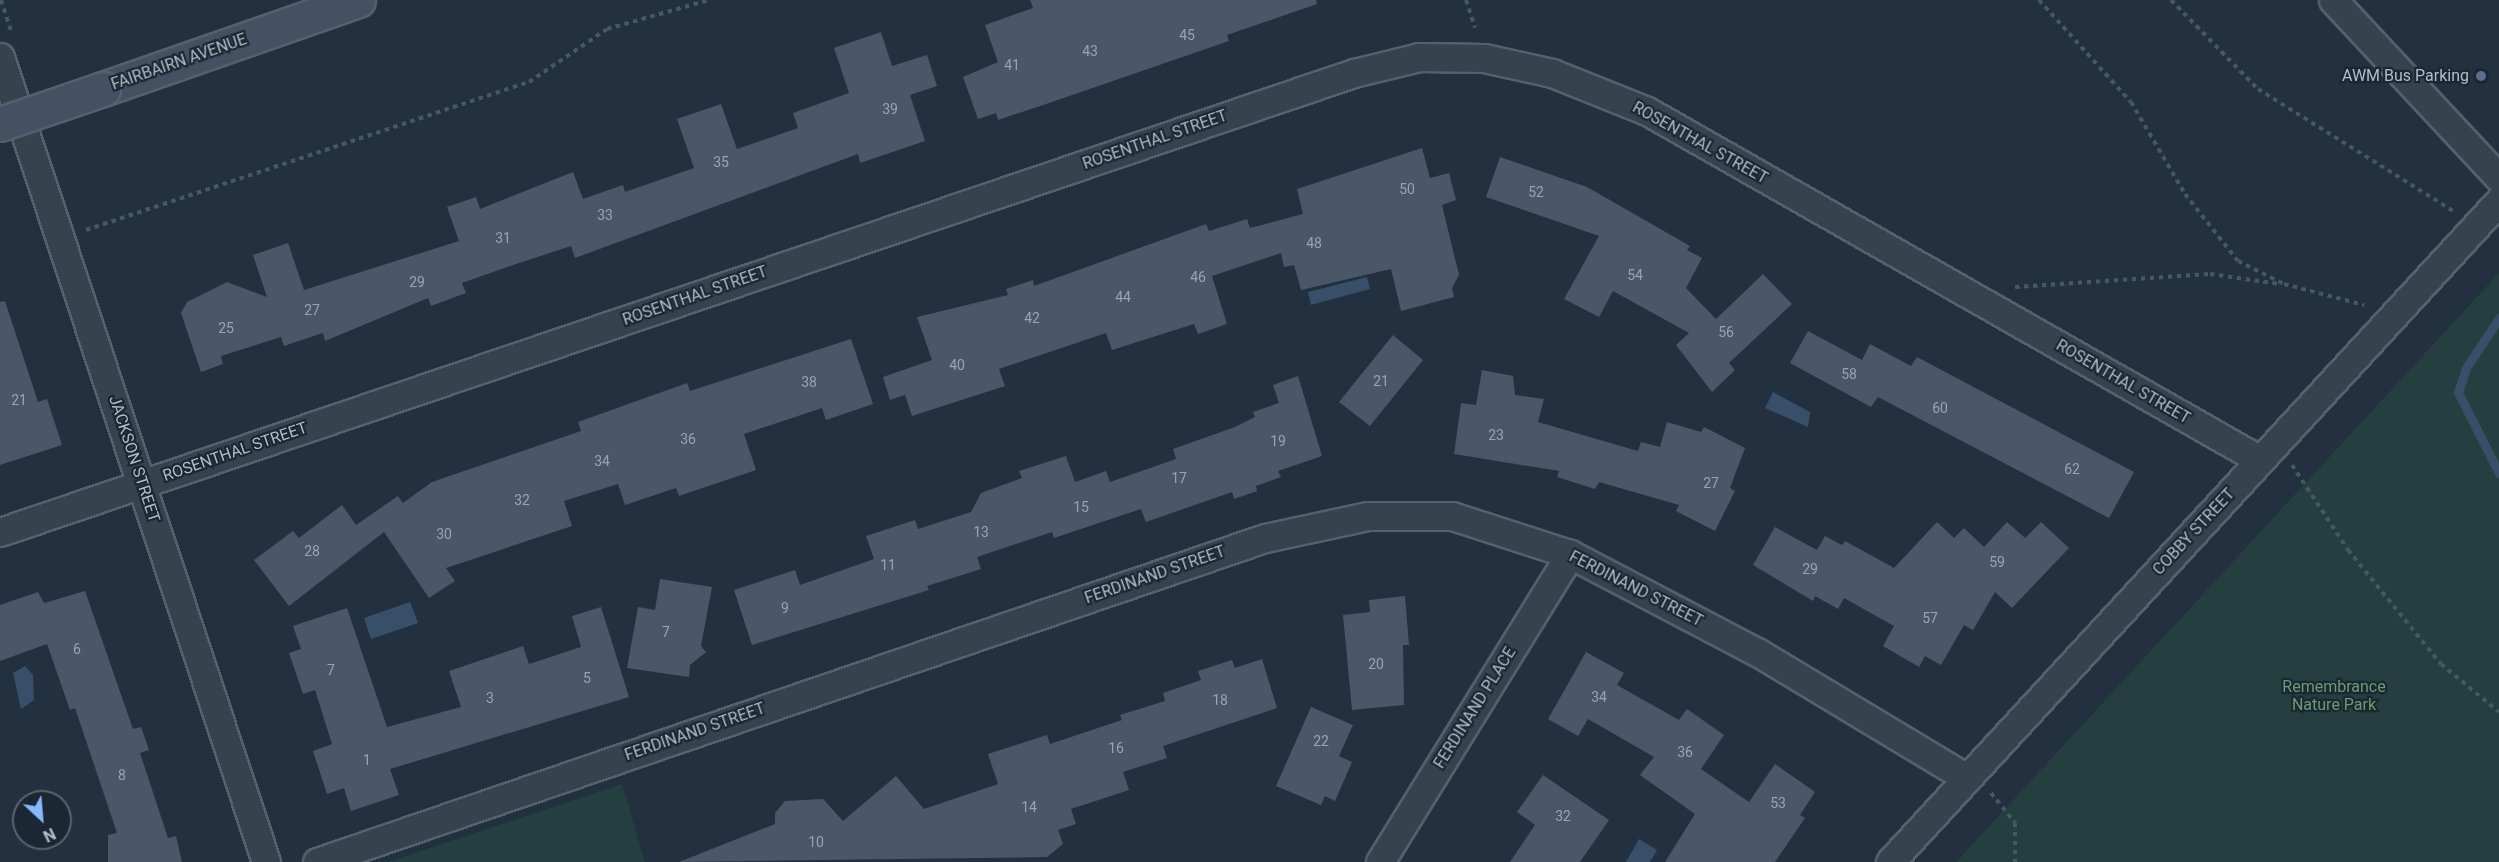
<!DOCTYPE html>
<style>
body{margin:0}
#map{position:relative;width:2499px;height:862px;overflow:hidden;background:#23303f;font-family:Roboto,sans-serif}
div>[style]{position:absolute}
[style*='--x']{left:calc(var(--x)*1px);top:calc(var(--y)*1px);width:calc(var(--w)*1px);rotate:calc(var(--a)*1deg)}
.green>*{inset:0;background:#253e40}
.water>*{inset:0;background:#384f69}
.stream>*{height:9px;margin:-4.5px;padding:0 4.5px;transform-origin:4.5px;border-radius:4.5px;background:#384f69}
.building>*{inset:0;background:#495768}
.path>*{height:4px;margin-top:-2px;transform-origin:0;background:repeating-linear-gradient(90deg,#435b5d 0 4.5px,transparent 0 9px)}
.roads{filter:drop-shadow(2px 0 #55606d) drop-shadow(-2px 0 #55606d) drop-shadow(0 2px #55606d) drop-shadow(0 -2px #55606d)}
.street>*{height:27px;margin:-13.5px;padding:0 13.5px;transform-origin:13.5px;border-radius:13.5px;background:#37424f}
.secondary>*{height:33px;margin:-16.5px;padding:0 16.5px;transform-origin:16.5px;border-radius:16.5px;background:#455162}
.bridges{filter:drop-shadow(2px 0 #55606d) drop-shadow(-2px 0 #55606d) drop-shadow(0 2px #55606d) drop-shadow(0 -2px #55606d)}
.secondary-bridge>*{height:33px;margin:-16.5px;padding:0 16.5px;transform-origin:16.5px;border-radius:16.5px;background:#455162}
.dots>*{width:16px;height:16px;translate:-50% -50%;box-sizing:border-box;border:3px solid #1c2734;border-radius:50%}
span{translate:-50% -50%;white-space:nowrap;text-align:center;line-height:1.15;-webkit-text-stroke:4.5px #1c2734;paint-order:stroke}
.number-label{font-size:14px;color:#98a4b2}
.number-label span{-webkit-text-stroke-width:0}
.street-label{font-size:16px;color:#b3bdca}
.poi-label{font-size:16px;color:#b3bdca}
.right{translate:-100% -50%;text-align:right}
.park-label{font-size:16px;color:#6a9b73}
.north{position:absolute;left:12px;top:790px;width:60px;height:60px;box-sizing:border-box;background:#1c2734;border:2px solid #586370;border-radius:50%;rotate:154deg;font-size:16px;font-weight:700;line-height:24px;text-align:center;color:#b3bdca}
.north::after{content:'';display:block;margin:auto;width:21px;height:27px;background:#87b8fb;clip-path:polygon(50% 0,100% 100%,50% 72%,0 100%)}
</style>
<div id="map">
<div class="green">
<div style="clip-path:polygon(2499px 273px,2499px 862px,1956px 862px)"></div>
<div style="clip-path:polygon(622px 784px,645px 862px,388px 862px)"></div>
</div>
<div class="water">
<div style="clip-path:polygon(1367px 277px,1370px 289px,1311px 305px,1308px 292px)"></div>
<div style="clip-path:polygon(1773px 392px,1810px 412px,1808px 427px,1765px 408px)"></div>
<div style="clip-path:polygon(410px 602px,418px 623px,371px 639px,364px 618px)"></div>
<div style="clip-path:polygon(25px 666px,33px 675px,34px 700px,21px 709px,13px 673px)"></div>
<div style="clip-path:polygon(1639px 839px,1657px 850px,1650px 862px,1626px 862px)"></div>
</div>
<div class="stream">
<div style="--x:2499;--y:318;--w:60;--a:123.4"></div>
<div style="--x:2466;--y:368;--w:25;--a:108"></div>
<div style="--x:2458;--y:392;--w:91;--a:63.2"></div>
</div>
<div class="building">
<div style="clip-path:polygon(1030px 0,1316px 0,1317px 4px,1227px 35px,1229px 41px,1049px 103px,998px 120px,996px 113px,978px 119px,963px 77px,998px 62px,985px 25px,1033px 8px)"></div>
<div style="clip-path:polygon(881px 32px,892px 66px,927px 55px,937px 86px,910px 95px,925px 141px,860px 163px,858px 154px,575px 258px,571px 246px,516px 264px,462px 283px,466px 293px,431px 306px,428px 298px,325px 341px,323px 333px,284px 346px,281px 337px,221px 356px,223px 364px,201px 372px,181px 313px,187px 302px,227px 282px,267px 297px,253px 255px,288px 243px,304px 290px,459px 241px,447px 207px,476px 197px,480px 209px,573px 172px,583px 199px,623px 185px,625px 192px,694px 168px,677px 119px,721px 104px,737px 149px,798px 128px,793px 113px,849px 93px,834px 48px)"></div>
<div style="clip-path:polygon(1422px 148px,1430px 178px,1449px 173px,1456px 200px,1442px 205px,1459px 275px,1452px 288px,1454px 297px,1401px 311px,1391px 269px,1301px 290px,1294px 265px,1284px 267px,1281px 253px,1212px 276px,1227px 324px,1198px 334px,1194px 324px,1112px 350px,1106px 333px,999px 369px,1005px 386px,912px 416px,905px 395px,890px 400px,883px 377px,932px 360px,917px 317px,1008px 295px,1006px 289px,1033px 280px,1034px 286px,1206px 224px,1209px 231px,1247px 219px,1250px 228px,1303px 214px,1297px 189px)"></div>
<div style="clip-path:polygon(1500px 157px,1587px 187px,1690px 246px,1687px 250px,1702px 258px,1686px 288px,1716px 319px,1763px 274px,1792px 304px,1729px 363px,1735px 370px,1712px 392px,1676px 345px,1689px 333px,1613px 291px,1599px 317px,1564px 299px,1599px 236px,1486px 197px)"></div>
<div style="clip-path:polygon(5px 301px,38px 402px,47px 399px,62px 445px,0 465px,0 302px)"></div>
<div style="clip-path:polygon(1808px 331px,1862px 360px,1870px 344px,1911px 366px,1917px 357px,2134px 472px,2109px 518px,1878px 397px,1871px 407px,1790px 363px)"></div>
<div style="clip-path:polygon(1393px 335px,1423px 360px,1370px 426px,1339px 402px)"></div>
<div style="clip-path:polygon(851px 339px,873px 404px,826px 420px,822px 408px,744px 434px,756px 470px,679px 496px,676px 488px,625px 505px,618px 484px,564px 501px,572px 526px,446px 568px,455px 581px,429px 598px,384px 532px,289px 606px,254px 560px,293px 531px,299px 538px,342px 505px,356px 525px,398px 496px,403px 503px,432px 482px,581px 431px,578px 422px,687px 383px,690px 391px)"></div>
<div style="clip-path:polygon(1482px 370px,1513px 376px,1515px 395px,1544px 399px,1538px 422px,1638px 451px,1641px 442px,1660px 447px,1667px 422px,1701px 432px,1704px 427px,1745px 448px,1730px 488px,1735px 491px,1715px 531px,1676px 511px,1679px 505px,1599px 482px,1595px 489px,1557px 477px,1559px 471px,1454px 454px,1461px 403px,1476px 405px)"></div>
<div style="clip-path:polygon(1298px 376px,1322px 456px,1278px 471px,1281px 477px,1256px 486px,1257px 491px,1234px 499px,1232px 492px,1146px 522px,1141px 509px,1054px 538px,1052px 532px,977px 557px,981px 569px,927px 586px,929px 590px,752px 645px,734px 590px,795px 570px,800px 585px,874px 559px,866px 536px,915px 520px,918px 529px,971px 512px,981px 493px,1022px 478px,1019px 471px,1066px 456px,1075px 482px,1106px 471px,1110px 482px,1176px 459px,1173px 449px,1235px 427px,1255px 417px,1253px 412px,1279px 403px,1273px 385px)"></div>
<div style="clip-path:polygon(1937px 522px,1954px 538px,1964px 528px,1984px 547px,2007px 522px,2025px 538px,2041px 522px,2069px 548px,2012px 608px,1995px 592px,1973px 630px,1964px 625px,1941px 665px,1925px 656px,1919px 667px,1883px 646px,1894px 626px,1844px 598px,1838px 609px,1815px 596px,1813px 601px,1753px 565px,1775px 527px,1817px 550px,1825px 536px,1842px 545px,1845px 541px,1894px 568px)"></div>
<div style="clip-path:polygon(660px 579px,712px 587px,701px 646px,706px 652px,690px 665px,689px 677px,627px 668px,638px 607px,655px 610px)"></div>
<div style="clip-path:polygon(85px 591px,133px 729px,141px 727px,149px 750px,140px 753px,168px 838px,176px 836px,182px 862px,108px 862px,108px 835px,117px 833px,75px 708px,70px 710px,47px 644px,0 661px,0 605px,38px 592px,44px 603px)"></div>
<div style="clip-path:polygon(1405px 596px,1409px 645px,1403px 645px,1404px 705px,1352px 710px,1343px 615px,1370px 612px,1369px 600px)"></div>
<div style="clip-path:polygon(601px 607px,629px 697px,390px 769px,399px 795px,351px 811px,344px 788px,327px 794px,313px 751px,332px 744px,315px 690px,303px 694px,289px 653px,301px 649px,293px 626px,347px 608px,387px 727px,461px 707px,449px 671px,523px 646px,529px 664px,581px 647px,572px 616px)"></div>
<div style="clip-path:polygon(1586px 652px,1624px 673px,1617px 685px,1679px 720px,1687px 709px,1724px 735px,1701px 769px,1749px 802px,1775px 764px,1815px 792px,1800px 815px,1805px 818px,1775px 862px,1665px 862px,1695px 814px,1640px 775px,1654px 757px,1588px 719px,1578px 736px,1548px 719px)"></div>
<div style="clip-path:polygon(1262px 659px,1277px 708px,1163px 746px,1167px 758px,1123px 772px,1129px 790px,1071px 809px,1076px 824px,1058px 830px,1063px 844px,1047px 857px,679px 862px,775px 824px,775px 813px,785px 801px,823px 799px,843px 821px,896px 776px,924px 809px,998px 784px,988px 754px,1047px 735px,1050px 744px,1122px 720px,1120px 715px,1165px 701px,1163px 693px,1201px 680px,1198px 671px,1232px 660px,1235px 668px)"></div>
<div style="clip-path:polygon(1311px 707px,1353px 725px,1339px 756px,1352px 762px,1335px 801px,1325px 796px,1321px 805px,1276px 786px)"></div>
<div style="clip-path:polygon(1543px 775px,1609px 820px,1580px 862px,1510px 862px,1535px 825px,1517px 812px)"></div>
</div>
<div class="path">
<div style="--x:1;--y:0;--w:33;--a:72"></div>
<div style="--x:1466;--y:0;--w:29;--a:72"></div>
<div style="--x:2039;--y:0;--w:137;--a:48"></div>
<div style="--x:2131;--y:102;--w:107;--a:59.6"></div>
<div style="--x:2185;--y:194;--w:85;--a:51.7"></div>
<div style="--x:2238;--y:261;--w:51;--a:26.6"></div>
<div style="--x:2284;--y:284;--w:83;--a:14.7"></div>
<div style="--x:2171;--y:0;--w:124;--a:45.7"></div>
<div style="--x:2258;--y:89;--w:230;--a:32"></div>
<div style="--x:86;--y:230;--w:467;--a:-18.5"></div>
<div style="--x:529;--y:82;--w:94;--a:-34.2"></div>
<div style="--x:607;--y:29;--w:106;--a:-15.9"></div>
<div style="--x:2015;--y:287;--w:195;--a:-3.8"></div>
<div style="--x:2210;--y:274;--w:71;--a:8.1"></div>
<div style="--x:2292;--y:465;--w:102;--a:56.6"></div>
<div style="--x:2348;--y:550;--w:147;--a:50.8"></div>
<div style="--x:2441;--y:664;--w:75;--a:39.6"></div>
<div style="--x:1991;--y:793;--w:38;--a:51"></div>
<div style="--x:2015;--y:823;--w:39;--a:90"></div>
</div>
<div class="roads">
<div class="street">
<div style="--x:2333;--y:0;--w:243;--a:47"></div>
<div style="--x:0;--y:57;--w:848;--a:71.71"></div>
<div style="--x:0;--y:532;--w:1430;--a:-18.73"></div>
<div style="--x:1354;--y:73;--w:67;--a:-13.8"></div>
<div style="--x:1419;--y:57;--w:65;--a:0.9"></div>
<div style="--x:1484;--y:58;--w:70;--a:12.4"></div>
<div style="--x:1552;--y:73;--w:102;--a:21.8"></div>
<div style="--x:1647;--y:111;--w:705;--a:29.65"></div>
<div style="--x:317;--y:862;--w:1002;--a:-18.87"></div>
<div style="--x:1265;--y:538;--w:105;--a:-12.1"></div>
<div style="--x:1368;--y:516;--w:84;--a:0"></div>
<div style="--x:1452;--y:516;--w:124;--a:17.9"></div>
<div style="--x:1570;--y:554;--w:211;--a:27.7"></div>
<div style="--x:1757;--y:652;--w:245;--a:31"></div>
<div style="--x:1380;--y:862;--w:362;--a:-58.3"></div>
<div style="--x:1890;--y:862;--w:899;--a:-47.34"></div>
</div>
<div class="secondary">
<div style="--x:103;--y:89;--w:270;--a:-19.2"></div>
</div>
</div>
<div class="bridges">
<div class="secondary-bridge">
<div style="--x:0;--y:124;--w:109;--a:-18.8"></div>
</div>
</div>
<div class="dots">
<div style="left:2481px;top:76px;background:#5c6f8a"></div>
</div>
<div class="number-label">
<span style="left:1187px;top:35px">45</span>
<span style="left:1090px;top:51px">43</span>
<span style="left:1012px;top:65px">41</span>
<span style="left:890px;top:109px">39</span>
<span style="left:721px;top:162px">35</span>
<span style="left:1407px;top:189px">50</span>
<span style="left:1536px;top:192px">52</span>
<span style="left:605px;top:215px">33</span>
<span style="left:503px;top:238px">31</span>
<span style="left:1314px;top:243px">48</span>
<span style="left:1635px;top:275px">54</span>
<span style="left:1198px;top:277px">46</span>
<span style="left:417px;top:282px">29</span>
<span style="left:1123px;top:297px">44</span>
<span style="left:312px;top:310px">27</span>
<span style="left:1032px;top:318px">42</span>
<span style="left:226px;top:328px">25</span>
<span style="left:1726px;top:332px">56</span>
<span style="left:957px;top:365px">40</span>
<span style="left:1849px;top:374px">58</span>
<span style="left:1381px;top:381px">21</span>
<span style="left:809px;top:382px">38</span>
<span style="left:19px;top:400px">21</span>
<span style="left:1940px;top:408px">60</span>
<span style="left:1496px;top:435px">23</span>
<span style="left:688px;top:439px">36</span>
<span style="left:1278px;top:441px">19</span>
<span style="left:602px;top:461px">34</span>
<span style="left:2072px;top:469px">62</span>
<span style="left:1179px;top:478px">17</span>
<span style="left:1711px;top:483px">27</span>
<span style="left:522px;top:500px">32</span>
<span style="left:1081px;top:507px">15</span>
<span style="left:981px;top:532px">13</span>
<span style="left:444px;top:534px">30</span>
<span style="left:312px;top:551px">28</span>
<span style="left:1997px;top:562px">59</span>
<span style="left:888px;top:565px">11</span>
<span style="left:1810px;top:569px">29</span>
<span style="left:785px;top:608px">9</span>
<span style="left:1930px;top:618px">57</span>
<span style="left:666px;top:632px">7</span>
<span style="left:77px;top:649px">6</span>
<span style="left:1376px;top:664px">20</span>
<span style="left:331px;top:670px">7</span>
<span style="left:587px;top:678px">5</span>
<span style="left:1599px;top:697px">34</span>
<span style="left:490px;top:698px">3</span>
<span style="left:1220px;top:700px">18</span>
<span style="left:1321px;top:741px">22</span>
<span style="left:1116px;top:748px">16</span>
<span style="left:1685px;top:752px">36</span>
<span style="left:367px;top:760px">1</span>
<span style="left:122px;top:775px">8</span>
<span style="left:1778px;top:803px">53</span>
<span style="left:1029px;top:807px">14</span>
<span style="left:1563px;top:816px">32</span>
<span style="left:816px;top:842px">10</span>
</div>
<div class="street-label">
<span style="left:179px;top:62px;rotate:-19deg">FAIRBAIRN AVENUE</span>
<span style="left:1155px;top:140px;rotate:-19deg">ROSENTHAL STREET</span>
<span style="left:1700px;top:143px;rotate:29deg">ROSENTHAL STREET</span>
<span style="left:695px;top:296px;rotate:-19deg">ROSENTHAL STREET</span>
<span style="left:2123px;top:382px;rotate:30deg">ROSENTHAL STREET</span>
<span style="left:235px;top:452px;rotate:-19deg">ROSENTHAL STREET</span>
<span style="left:134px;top:459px;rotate:72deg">JACKSON STREET</span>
<span style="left:2194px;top:532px;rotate:-47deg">COBBY STREET</span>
<span style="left:1155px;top:575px;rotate:-19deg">FERDINAND STREET</span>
<span style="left:1636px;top:589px;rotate:27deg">FERDINAND STREET</span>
<span style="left:1475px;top:708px;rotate:-58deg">FERDINAND PLACE</span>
<span style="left:695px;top:732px;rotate:-19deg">FERDINAND STREET</span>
</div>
<div class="poi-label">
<span class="right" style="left:2469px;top:76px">AWM Bus Parking</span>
</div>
<div class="park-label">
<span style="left:2334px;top:696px">Remembrance<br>Nature Park</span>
</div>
<div class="north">N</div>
</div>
